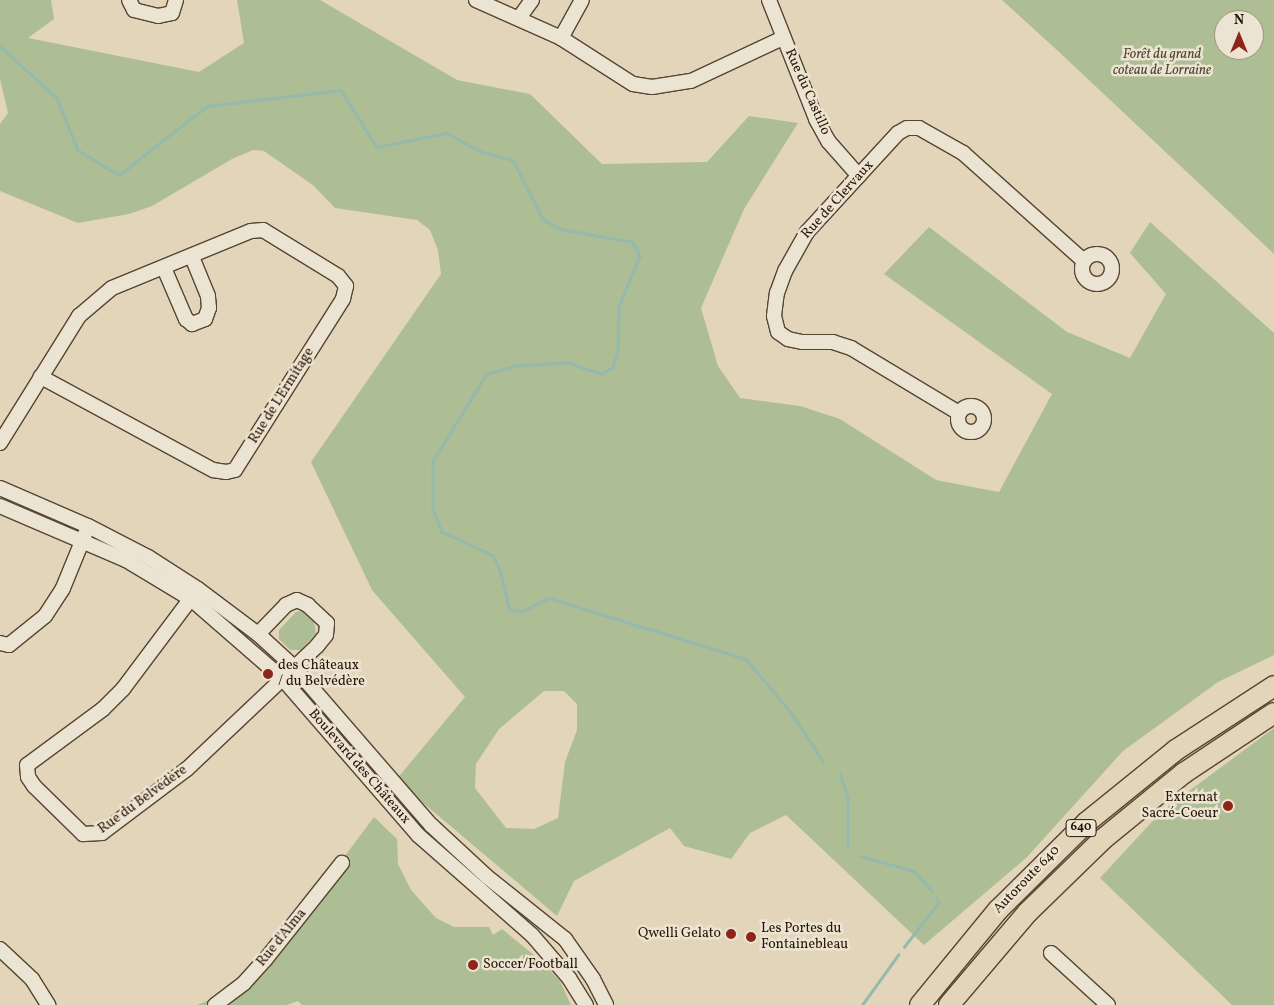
<!DOCTYPE html>
<meta charset="utf-8">
<style>
body{margin:0}
#map{position:relative;width:1274px;height:1005px;overflow:hidden;background:#e2d5b9;font-family:Vollkorn,serif}
div>[style]{position:absolute}
[style*='--x']{left:calc(var(--x)*1px);top:calc(var(--y)*1px);width:calc(var(--w)*1px);rotate:calc(var(--a)*1deg)}
.green>*{inset:0;background:#adbe94}
.stream>*{height:2.5px;margin:-1.25px;padding:0 1.25px;transform-origin:1.25px;border-radius:1.25px;background:#95b9ad}
.roads{filter:drop-shadow(1px 0 #574431) drop-shadow(-1px 0 #574431) drop-shadow(0 1px #574431) drop-shadow(0 -1px #574431)}
.minor>*{height:14px;margin:-7px;padding:0 7px;transform-origin:7px;border-radius:7px;background:#ece4d2}
.minor>.ring{margin:-7px;padding:0;box-sizing:content-box;background:none;border:14px solid #ece4d2;border-radius:50%}
.highway>*{height:20px;margin:-10px;padding:0 10px;transform-origin:10px;border-radius:10px;background:#e2d5b9}
.dots>*{width:14px;height:14px;translate:-50% -50%;box-sizing:border-box;border:2px solid #ece4d2;border-radius:50%}
span{translate:-50% -50%;white-space:nowrap;text-align:center;line-height:1.15;-webkit-text-stroke:5px #ece4d2;paint-order:stroke}
.shield-label span{padding:1px 4px;background:#ece4d2;border:1px solid;border-radius:4px;-webkit-text-stroke-width:0}
.shield-label{font-size:12px;color:#291404;font-weight:700}
.park-label{font-size:14px;color:#51472f;font-style:italic}
.street-label{font-size:14px;color:#291404}
.poi-label{font-size:14px;color:#291404}
.left{translate:0 -50%;text-align:left}
.right{translate:-100% -50%;text-align:right}
.north{position:absolute;left:1214px;top:10px;width:50px;height:50px;box-sizing:border-box;background:#ece4d2;border:1px solid #9e9180;border-radius:50%;rotate:0deg;font-size:14px;font-weight:700;line-height:20px;text-align:center;color:#291404}
.north::after{content:'';display:block;margin:auto;width:18px;height:22px;background:#8f2418;clip-path:polygon(50% 0,100% 100%,50% 72%,0 100%)}
</style>
<div id="map">
<div class="green">
<div style="clip-path:polygon(evenodd,0 0,51px 0,54px 19px,28px 38px,199px 72px,244px 43px,237px 0,320px 0,457px 80px,530px 94px,602px 164px,707px 162px,749px 116px,798px 123px,744px 209px,701px 308px,718px 366px,740px 398px,800px 406px,840px 419px,936px 480px,999px 492px,1052px 394px,884px 274px,929px 227px,1067px 332px,1130px 358px,1166px 294px,1130px 253px,1150px 222px,1274px 333px,1274px 655px,1218px 682px,1123px 751px,1027px 857px,924px 945px,786px 815px,750px 833px,731px 859px,684px 846px,670px 828px,574px 881px,557px 916px,396px 780px,465px 697px,372px 590px,311px 462px,441px 274px,438px 250px,430px 230px,417px 220px,335px 208px,314px 186px,264px 151px,253px 150px,232px 159px,152px 206px,129px 214px,78px 223px,0 191px,0 124px,8px 113px,0 79px,0 0,544px 691px,564px 691px,577px 704px,577px 730px,565px 762px,558px 818px,534px 829px,506px 828px,475px 788px,476px 764px,499px 729px,544px 691px)"></div>
<div style="clip-path:polygon(evenodd,1002px 0,1274px 0,1274px 254px,1058px 51px,1002px 0,1224px 20px,1254px 20px,1254px 50px,1224px 50px,1224px 20px)"></div>
<div style="clip-path:polygon(303px 611px,314px 621px,316px 634px,301px 650px,290px 650px,279px 639px,279px 630px,296px 612px)"></div>
<div style="clip-path:polygon(1274px 728px,1274px 1005px,1232px 1005px,1100px 878px,1162px 811px)"></div>
<div style="clip-path:polygon(374px 817px,397px 839px,398px 864px,411px 890px,436px 918px,454px 927px,489px 927px,493px 935px,502px 929px,540px 960px,560px 981px,571px 1005px,302px 1005px,298px 1001px,287px 1005px,197px 1005px,239px 988px,266px 962px)"></div>
</div>
<div class="stream">
<div style="--x:0;--y:46;--w:77;--a:42.4"></div>
<div style="--x:57;--y:98;--w:56;--a:68"></div>
<div style="--x:78;--y:150;--w:48;--a:31.4"></div>
<div style="--x:119;--y:175;--w:112;--a:-38.1"></div>
<div style="--x:207;--y:106;--w:135;--a:-6.8"></div>
<div style="--x:341;--y:90;--w:67;--a:57.7"></div>
<div style="--x:377;--y:147;--w:71;--a:-11.3"></div>
<div style="--x:447;--y:133;--w:37;--a:29"></div>
<div style="--x:479;--y:151;--w:35;--a:15"></div>
<div style="--x:513;--y:160;--w:66;--a:63"></div>
<div style="--x:543;--y:219;--w:20;--a:30"></div>
<div style="--x:560;--y:229;--w:74;--a:10.1"></div>
<div style="--x:633;--y:242;--w:16;--a:63"></div>
<div style="--x:640;--y:256;--w:55;--a:112.4"></div>
<div style="--x:619;--y:307;--w:43;--a:91.3"></div>
<div style="--x:618;--y:350;--w:19;--a:106"></div>
<div style="--x:613;--y:368;--w:13;--a:153"></div>
<div style="--x:601;--y:374;--w:35;--a:-162"></div>
<div style="--x:568;--y:363;--w:51;--a:176.6"></div>
<div style="--x:517;--y:366;--w:31;--a:165"></div>
<div style="--x:487;--y:374;--w:102;--a:121.8"></div>
<div style="--x:433;--y:461;--w:48;--a:90"></div>
<div style="--x:433;--y:509;--w:25;--a:69"></div>
<div style="--x:442;--y:532;--w:56;--a:24.3"></div>
<div style="--x:493;--y:555;--w:17;--a:65"></div>
<div style="--x:500;--y:570;--w:41;--a:76"></div>
<div style="--x:510;--y:610;--w:13;--a:4"></div>
<div style="--x:523;--y:611;--w:29;--a:-27"></div>
<div style="--x:549;--y:598;--w:206;--a:17.2"></div>
<div style="--x:746;--y:659;--w:70;--a:49.7"></div>
<div style="--x:791;--y:712;--w:59;--a:56.9"></div>
<div style="--x:840;--y:774;--w:24;--a:71"></div>
<div style="--x:848;--y:797;--w:48;--a:90"></div>
<div style="--x:861;--y:856;--w:55;--a:15.8"></div>
<div style="--x:914;--y:871;--w:27;--a:48"></div>
<div style="--x:904;--y:947;--w:56;--a:-52.3"></div>
<div style="--x:938;--y:903;--w:5;--a:-112"></div>
<div style="--x:862;--y:1005;--w:62;--a:-54.2"></div>
</div>
<div class="roads">
<div class="minor">
<div style="--x:129;--y:0;--w:11;--a:63"></div>
<div style="--x:134;--y:10;--w:25;--a:14"></div>
<div style="--x:158;--y:16;--w:14;--a:-12"></div>
<div style="--x:172;--y:13;--w:14;--a:-73"></div>
<div style="--x:476;--y:0;--w:93;--a:24.1"></div>
<div style="--x:561;--y:38;--w:85;--a:32.6"></div>
<div style="--x:633;--y:84;--w:19;--a:9"></div>
<div style="--x:652;--y:87;--w:39;--a:-9"></div>
<div style="--x:691;--y:81;--w:102;--a:-25.1"></div>
<div style="--x:769;--y:0;--w:128;--a:68.4"></div>
<div style="--x:816;--y:119;--w:26;--a:61"></div>
<div style="--x:829;--y:142;--w:45;--a:48.6"></div>
<div style="--x:519;--y:18;--w:22;--a:-54"></div>
<div style="--x:561;--y:38;--w:43;--a:-61.1"></div>
<div class="ring" style="left:1082px;top:254px;width:16px;height:16px"></div>
<div style="--x:164;--y:268;--w:56;--a:66.7"></div>
<div style="--x:186;--y:319;--w:8;--a:40"></div>
<div style="--x:192;--y:324;--w:14;--a:-21"></div>
<div style="--x:205;--y:319;--w:12;--a:-70"></div>
<div style="--x:209;--y:308;--w:12;--a:-95"></div>
<div style="--x:208;--y:296;--w:42;--a:-112.3"></div>
<div class="ring" style="left:958px;top:406px;width:12px;height:12px"></div>
<div style="--x:959;--y:413;--w:126;--a:-149"></div>
<div style="--x:851;--y:348;--w:19;--a:-162"></div>
<div style="--x:833;--y:342;--w:31;--a:180"></div>
<div style="--x:802;--y:342;--w:14;--a:-168"></div>
<div style="--x:788;--y:339;--w:12;--a:-145"></div>
<div style="--x:778;--y:332;--w:16;--a:-104"></div>
<div style="--x:774;--y:316;--w:23;--a:-83"></div>
<div style="--x:777;--y:293;--w:23;--a:-70"></div>
<div style="--x:785;--y:271;--w:45;--a:-60.6"></div>
<div style="--x:807;--y:232;--w:134;--a:-47.4"></div>
<div style="--x:898;--y:133;--w:10;--a:-29"></div>
<div style="--x:907;--y:128;--w:12;--a:0"></div>
<div style="--x:919;--y:128;--w:51;--a:29.6"></div>
<div style="--x:963;--y:153;--w:162;--a:41.8"></div>
<div style="--x:0;--y:443;--w:150;--a:-58.1"></div>
<div style="--x:79;--y:316;--w:43;--a:-40.3"></div>
<div style="--x:112;--y:288;--w:150;--a:-22.3"></div>
<div style="--x:251;--y:231;--w:12;--a:-5"></div>
<div style="--x:263;--y:230;--w:88;--a:31.5"></div>
<div style="--x:338;--y:276;--w:13;--a:51"></div>
<div style="--x:346;--y:286;--w:13;--a:103"></div>
<div style="--x:343;--y:299;--w:202;--a:122.3"></div>
<div style="--x:235;--y:470;--w:9;--a:167"></div>
<div style="--x:226;--y:472;--w:13;--a:-171"></div>
<div style="--x:213;--y:470;--w:196;--a:-151.6"></div>
<div style="--x:0;--y:488;--w:96;--a:23.4"></div>
<div style="--x:88;--y:526;--w:68;--a:27.3"></div>
<div style="--x:148;--y:557;--w:59;--a:32.6"></div>
<div style="--x:198;--y:589;--w:75;--a:36.9"></div>
<div style="--x:258;--y:634;--w:49;--a:42.5"></div>
<div style="--x:294;--y:667;--w:209;--a:49.1"></div>
<div style="--x:431;--y:825;--w:75;--a:42.8"></div>
<div style="--x:486;--y:876;--w:101;--a:38.6"></div>
<div style="--x:565;--y:939;--w:49;--a:55"></div>
<div style="--x:593;--y:979;--w:29;--a:63"></div>
<div style="--x:0;--y:506;--w:137;--a:23.2"></div>
<div style="--x:126;--y:560;--w:76;--a:31"></div>
<div style="--x:191;--y:599;--w:121;--a:41"></div>
<div style="--x:282;--y:678;--w:208;--a:49.1"></div>
<div style="--x:418;--y:835;--w:152;--a:41.3"></div>
<div style="--x:532;--y:935;--w:57;--a:49.3"></div>
<div style="--x:569;--y:978;--w:32;--a:58"></div>
<div style="--x:195;--y:593;--w:120;--a:126.9"></div>
<div style="--x:123;--y:689;--w:28;--a:135"></div>
<div style="--x:103;--y:709;--w:94;--a:143.6"></div>
<div style="--x:27;--y:765;--w:12;--a:85"></div>
<div style="--x:28;--y:777;--w:11;--a:56"></div>
<div style="--x:34;--y:786;--w:69;--a:44.4"></div>
<div style="--x:83;--y:834;--w:19;--a:-3"></div>
<div style="--x:102;--y:833;--w:106;--a:-37"></div>
<div style="--x:187;--y:769;--w:179;--a:-43.4"></div>
<div style="--x:317;--y:646;--w:14;--a:-51"></div>
<div style="--x:326;--y:635;--w:12;--a:-85"></div>
<div style="--x:327;--y:623;--w:26;--a:-137"></div>
<div style="--x:308;--y:605;--w:12;--a:-156"></div>
<div style="--x:297;--y:600;--w:12;--a:156"></div>
<div style="--x:286;--y:605;--w:40;--a:134"></div>
<div style="--x:0;--y:643;--w:9;--a:13"></div>
<div style="--x:9;--y:645;--w:46;--a:-38.9"></div>
<div style="--x:45;--y:616;--w:33;--a:-57"></div>
<div style="--x:63;--y:588;--w:58;--a:-67.8"></div>
<div style="--x:0;--y:949;--w:44;--a:43.2"></div>
<div style="--x:32;--y:979;--w:31;--a:58"></div>
<div style="--x:1051;--y:953;--w:77;--a:42.4"></div>
<div style="--x:215;--y:1005;--w:36;--a:-37"></div>
<div style="--x:244;--y:983;--w:31;--a:-48"></div>
<div style="--x:265;--y:960;--w:124;--a:-51.6"></div>
</div>
<div class="highway">
<div style="--x:920;--y:1005;--w:123;--a:-50.6"></div>
<div style="--x:998;--y:910;--w:125;--a:-44.7"></div>
<div style="--x:1087;--y:822;--w:114;--a:-39"></div>
<div style="--x:1176;--y:750;--w:117;--a:-33.1"></div>
<div style="--x:949;--y:1005;--w:122;--a:-49.7"></div>
<div style="--x:1028;--y:912;--w:103;--a:-44.2"></div>
<div style="--x:1102;--y:840;--w:106;--a:-39.3"></div>
<div style="--x:1184;--y:773;--w:108;--a:-33.7"></div>
</div>
</div>
<div class="dots">
<div style="left:268px;top:674px;background:#8f2418"></div>
<div style="left:1228px;top:806px;background:#8f2418"></div>
<div style="left:731px;top:934px;background:#8f2418"></div>
<div style="left:751px;top:937px;background:#8f2418"></div>
<div style="left:473px;top:965px;background:#8f2418"></div>
</div>
<div class="shield-label">
<span style="left:1081px;top:828px">640</span>
</div>
<div class="park-label">
<span style="left:1162px;top:63px">Forêt du grand<br>coteau de Lorraine</span>
</div>
<div class="street-label">
<span style="left:807px;top:92px;rotate:66deg">Rue du Castillo</span>
<span style="left:838px;top:200px;rotate:-48deg">Rue de Clervaux</span>
<span style="left:282px;top:396px;rotate:-58deg">Rue de L'Ermitage</span>
<span style="left:359px;top:767px;rotate:49deg">Boulevard des Châteaux</span>
<span style="left:143px;top:800px;rotate:-36deg">Rue du Belvédère</span>
<span style="left:1027px;top:880px;rotate:-46deg">Autoroute 640</span>
<span style="left:282px;top:938px;rotate:-51deg">Rue d'Alma</span>
</div>
<div class="poi-label">
<span class="left" style="left:278px;top:674px">des Châteaux<br>/ du Belvédère</span>
<span class="right" style="left:1218px;top:806px">Externat<br>Sacré-Coeur</span>
<span class="left" style="left:761px;top:937px">Les Portes du<br>Fontainebleau</span>
<span class="right" style="left:721px;top:934px">Qwelli Gelato</span>
<span class="left" style="left:483px;top:965px">Soccer/Football</span>
</div>
<div class="north">N</div>
</div>
